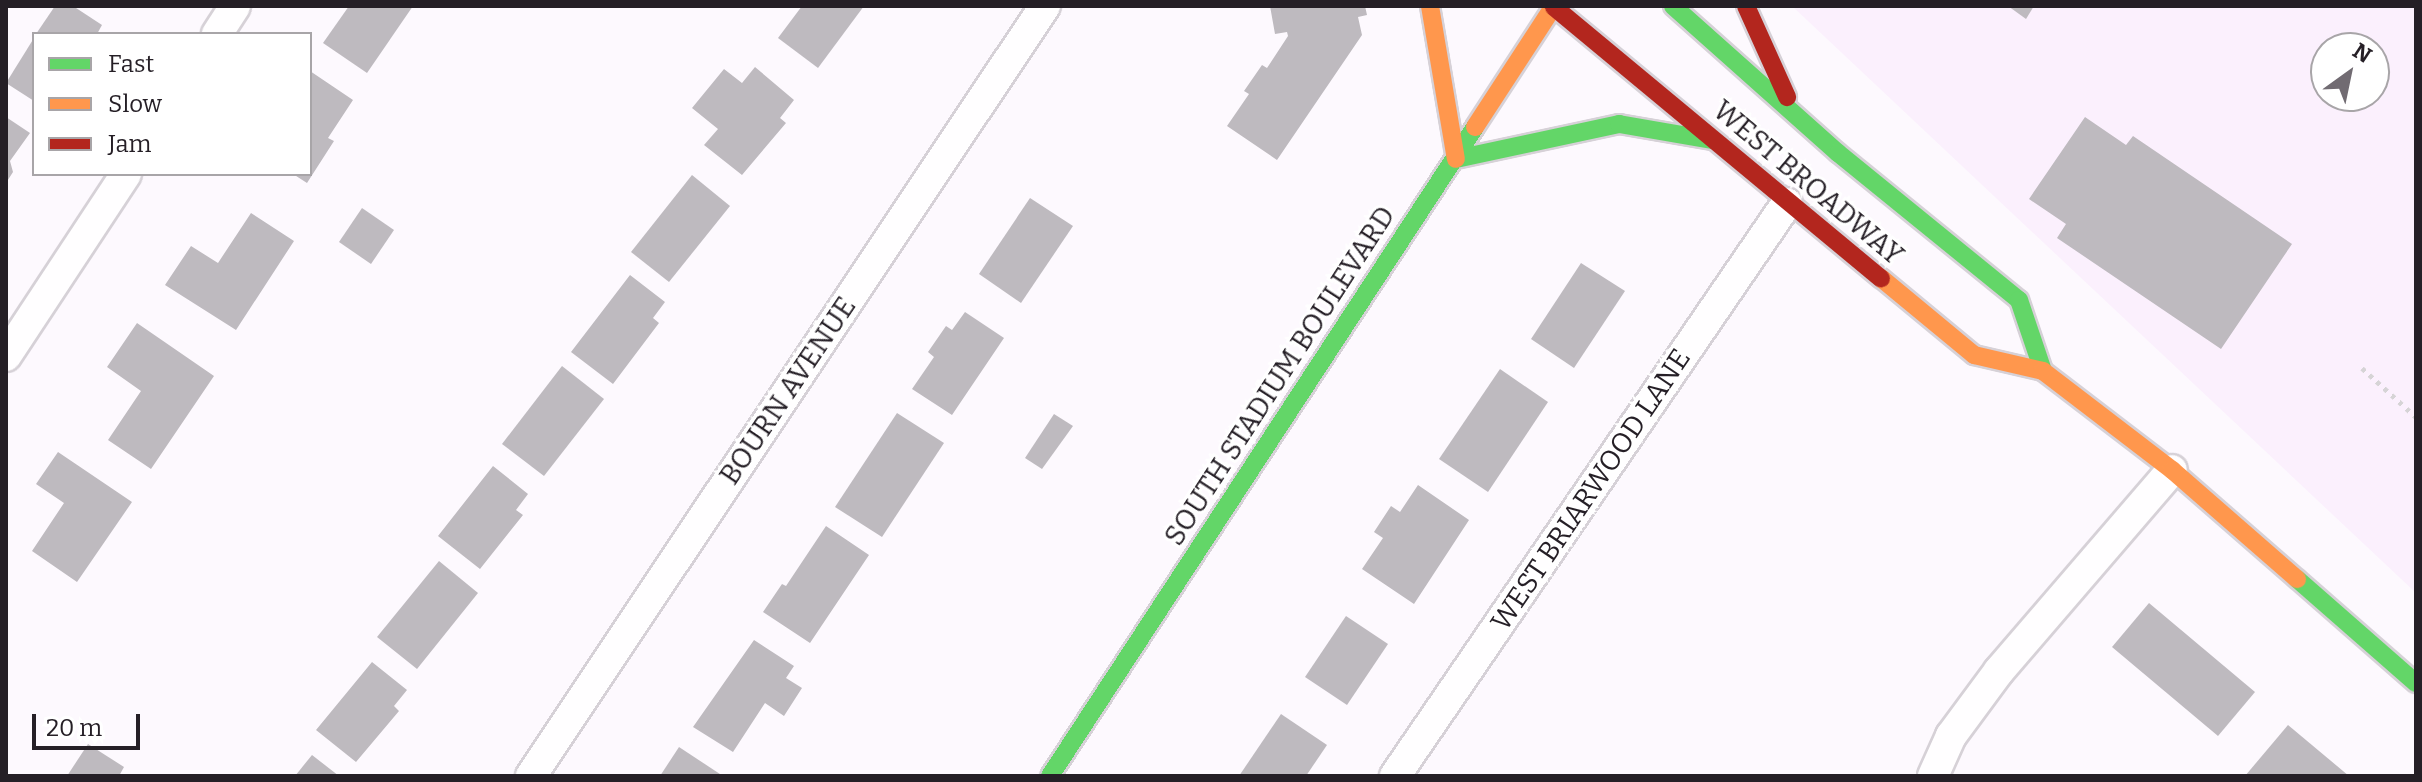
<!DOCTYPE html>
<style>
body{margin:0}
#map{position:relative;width:2422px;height:782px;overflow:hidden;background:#fdf9fe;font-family:Bitter,serif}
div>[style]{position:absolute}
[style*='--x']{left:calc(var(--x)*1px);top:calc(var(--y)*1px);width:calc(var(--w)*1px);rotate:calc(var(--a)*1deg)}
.built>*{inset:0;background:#fbf0fd}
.building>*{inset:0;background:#bebabf}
.path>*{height:5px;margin-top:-2.5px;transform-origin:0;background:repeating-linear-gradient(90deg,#d6d4d6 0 4px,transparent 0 10px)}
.roads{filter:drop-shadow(2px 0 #d6d1d7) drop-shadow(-2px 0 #d6d1d7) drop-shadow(0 2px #d6d1d7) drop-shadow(0 -2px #d6d1d7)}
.street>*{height:30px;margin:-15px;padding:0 15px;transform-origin:15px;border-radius:15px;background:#fffeff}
.fast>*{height:18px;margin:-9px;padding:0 9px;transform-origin:9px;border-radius:9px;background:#63d668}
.slow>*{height:18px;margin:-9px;padding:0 9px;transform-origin:9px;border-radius:9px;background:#ff974d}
.jam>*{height:18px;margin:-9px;padding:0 9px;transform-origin:9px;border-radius:9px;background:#b3261e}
span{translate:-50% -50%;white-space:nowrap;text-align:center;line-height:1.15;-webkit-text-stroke:6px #fff;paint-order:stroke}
.street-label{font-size:28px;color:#251f26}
.frame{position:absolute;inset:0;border:8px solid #251f26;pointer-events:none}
.legend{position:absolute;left:32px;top:32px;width:280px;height:144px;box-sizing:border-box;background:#fff;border:2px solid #a8a5a8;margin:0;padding:10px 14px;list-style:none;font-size:24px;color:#251f26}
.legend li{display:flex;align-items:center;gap:16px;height:40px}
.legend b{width:40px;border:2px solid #a8a5a8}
.north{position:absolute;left:2310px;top:32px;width:80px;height:80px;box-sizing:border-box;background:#fff;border:2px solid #a8a5a8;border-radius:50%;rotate:33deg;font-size:22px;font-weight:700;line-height:32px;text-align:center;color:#251f26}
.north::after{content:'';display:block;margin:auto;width:28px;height:36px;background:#716b72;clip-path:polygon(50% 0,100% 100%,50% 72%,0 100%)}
.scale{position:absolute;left:32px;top:714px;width:108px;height:36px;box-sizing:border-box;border:4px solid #251f26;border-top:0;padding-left:10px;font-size:24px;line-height:28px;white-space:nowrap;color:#251f26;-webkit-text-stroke:6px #fff;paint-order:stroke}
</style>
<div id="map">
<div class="built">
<div style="clip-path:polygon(evenodd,1792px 6px,2416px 6px,2416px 593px,1792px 6px,2326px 48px,2374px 48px,2374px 96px,2326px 96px,2326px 48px)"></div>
</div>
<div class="building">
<div style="clip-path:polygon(55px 6px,73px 6px,102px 25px,97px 34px,36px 34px)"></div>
<div style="clip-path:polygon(349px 6px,413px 6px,367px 73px,323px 43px)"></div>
<div style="clip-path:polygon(802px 6px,864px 6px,818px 68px,778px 38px)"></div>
<div style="clip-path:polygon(1270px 6px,1365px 6px,1367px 15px,1358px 17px,1362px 35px,1277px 160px,1227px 126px,1249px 94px,1244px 91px,1262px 65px,1267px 68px,1288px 36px,1287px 32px,1275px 34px)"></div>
<div style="clip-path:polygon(2008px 6px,2034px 6px,2026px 19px)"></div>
<div style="clip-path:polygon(34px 38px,34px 101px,6px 83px)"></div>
<div style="clip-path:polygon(755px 67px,794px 100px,780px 118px,786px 123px,742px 175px,704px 145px,718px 129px,692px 108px,724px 69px,742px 83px)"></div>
<div style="clip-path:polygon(310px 71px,353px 100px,328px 138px,334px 141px,307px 183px,293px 174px,310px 174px)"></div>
<div style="clip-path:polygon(6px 117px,30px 133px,10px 161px,13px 172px,6px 183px)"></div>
<div style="clip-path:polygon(2085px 117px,2126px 145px,2133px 136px,2292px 244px,2221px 349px,2057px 238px,2066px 224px,2029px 199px)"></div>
<div style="clip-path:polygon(692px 175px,730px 206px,669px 282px,631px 252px)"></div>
<div style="clip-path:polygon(1030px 198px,1073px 226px,1021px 303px,979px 274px)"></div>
<div style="clip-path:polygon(362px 208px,394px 230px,371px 264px,339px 242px)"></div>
<div style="clip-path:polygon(251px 213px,294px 241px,236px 330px,165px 285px,191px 246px,218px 263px)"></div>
<div style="clip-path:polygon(1581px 263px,1625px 291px,1574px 368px,1531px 339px)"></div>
<div style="clip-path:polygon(630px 275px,665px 302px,653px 318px,659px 323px,613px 384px,571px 352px)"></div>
<div style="clip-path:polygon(965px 312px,1004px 338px,952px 415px,912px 389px,934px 357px,928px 352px,946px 326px,952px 330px)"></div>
<div style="clip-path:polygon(137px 323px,214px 376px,151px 469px,108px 440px,141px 391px,107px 367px)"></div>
<div style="clip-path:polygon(562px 366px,604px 399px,544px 476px,502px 444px)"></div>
<div style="clip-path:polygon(1500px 369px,1548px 402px,1488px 492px,1439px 459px)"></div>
<div style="clip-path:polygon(897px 413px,944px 443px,882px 537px,835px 507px)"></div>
<div style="clip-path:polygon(1054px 414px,1073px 426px,1042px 469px,1025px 458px)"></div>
<div style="clip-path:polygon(58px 452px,132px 502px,77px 582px,32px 551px,64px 503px,36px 484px)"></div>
<div style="clip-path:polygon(493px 466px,528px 494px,516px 510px,523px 515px,480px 569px,438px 536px)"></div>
<div style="clip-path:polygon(1418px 485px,1469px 520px,1414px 604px,1362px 569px,1383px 538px,1374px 532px,1391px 506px,1400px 512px)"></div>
<div style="clip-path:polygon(826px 526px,869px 555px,810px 643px,763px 612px,782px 584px,786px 586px)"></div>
<div style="clip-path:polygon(439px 561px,478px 593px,417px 669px,377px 637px)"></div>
<div style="clip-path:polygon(2149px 603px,2255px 692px,2218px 736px,2112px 647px)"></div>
<div style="clip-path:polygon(1346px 616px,1388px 644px,1347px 705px,1305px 677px)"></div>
<div style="clip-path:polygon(754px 640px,794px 666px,786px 678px,802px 688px,784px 716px,765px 703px,733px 752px,693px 727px)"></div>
<div style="clip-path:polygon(372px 662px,407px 690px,394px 706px,399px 711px,356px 762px,316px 730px)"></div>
<div style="clip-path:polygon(1281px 714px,1327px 745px,1306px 776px,1239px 776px)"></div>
<div style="clip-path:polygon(2288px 725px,2349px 776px,2245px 776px)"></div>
<div style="clip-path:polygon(88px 744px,124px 767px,119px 776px,67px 776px)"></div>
<div style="clip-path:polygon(679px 747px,723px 776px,660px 776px)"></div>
<div style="clip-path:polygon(312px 755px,339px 776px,295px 776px)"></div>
</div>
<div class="path">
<div style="--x:2362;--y:368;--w:73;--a:42.2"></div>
</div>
<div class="roads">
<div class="street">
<div style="--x:217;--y:34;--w:33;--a:-57"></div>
<div style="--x:6;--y:356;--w:218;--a:-56.6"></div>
<div style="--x:531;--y:776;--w:926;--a:-56.28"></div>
<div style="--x:1395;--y:776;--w:694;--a:-55.62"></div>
<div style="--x:1933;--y:776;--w:44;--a:-65.8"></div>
<div style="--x:1951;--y:736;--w:81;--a:-53.6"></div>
<div style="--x:1999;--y:671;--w:265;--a:-49.3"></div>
</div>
<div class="fast">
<div style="--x:1673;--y:6;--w:221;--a:41.7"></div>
<div style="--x:1838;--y:153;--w:233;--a:39.1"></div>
<div style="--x:2019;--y:300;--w:75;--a:71.3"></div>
<div style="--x:1456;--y:159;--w:167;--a:-12.1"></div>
<div style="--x:1619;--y:124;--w:94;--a:9.8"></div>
<div style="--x:2297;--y:579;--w:158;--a:41.2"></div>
<div style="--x:1050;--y:776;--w:776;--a:-56.78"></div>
</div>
<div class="slow">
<div style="--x:1430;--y:6;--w:155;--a:80.4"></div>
<div style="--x:1475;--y:127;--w:145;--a:-56.9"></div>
<div style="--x:1881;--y:278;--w:121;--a:39.6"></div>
<div style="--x:1974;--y:355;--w:71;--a:13.1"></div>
<div style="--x:2043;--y:371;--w:163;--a:37.5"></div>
<div style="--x:2172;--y:470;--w:166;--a:41.1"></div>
</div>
<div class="jam">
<div style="--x:1746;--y:6;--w:100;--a:65.7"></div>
<div style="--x:1554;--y:7;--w:425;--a:39.7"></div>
</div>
</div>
<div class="street-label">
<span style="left:1808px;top:183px;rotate:40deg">WEST BROADWAY</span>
<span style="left:1280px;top:376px;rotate:-57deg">SOUTH STADIUM BOULEVARD</span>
<span style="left:788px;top:391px;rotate:-56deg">BOURN AVENUE</span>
<span style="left:1591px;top:490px;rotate:-56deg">WEST BRIARWOOD LANE</span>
</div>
<div class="frame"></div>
<ul class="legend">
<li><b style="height:10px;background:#63d668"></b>Fast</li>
<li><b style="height:10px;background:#ff974d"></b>Slow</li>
<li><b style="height:10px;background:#b3261e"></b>Jam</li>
</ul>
<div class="north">N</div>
<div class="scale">20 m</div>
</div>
